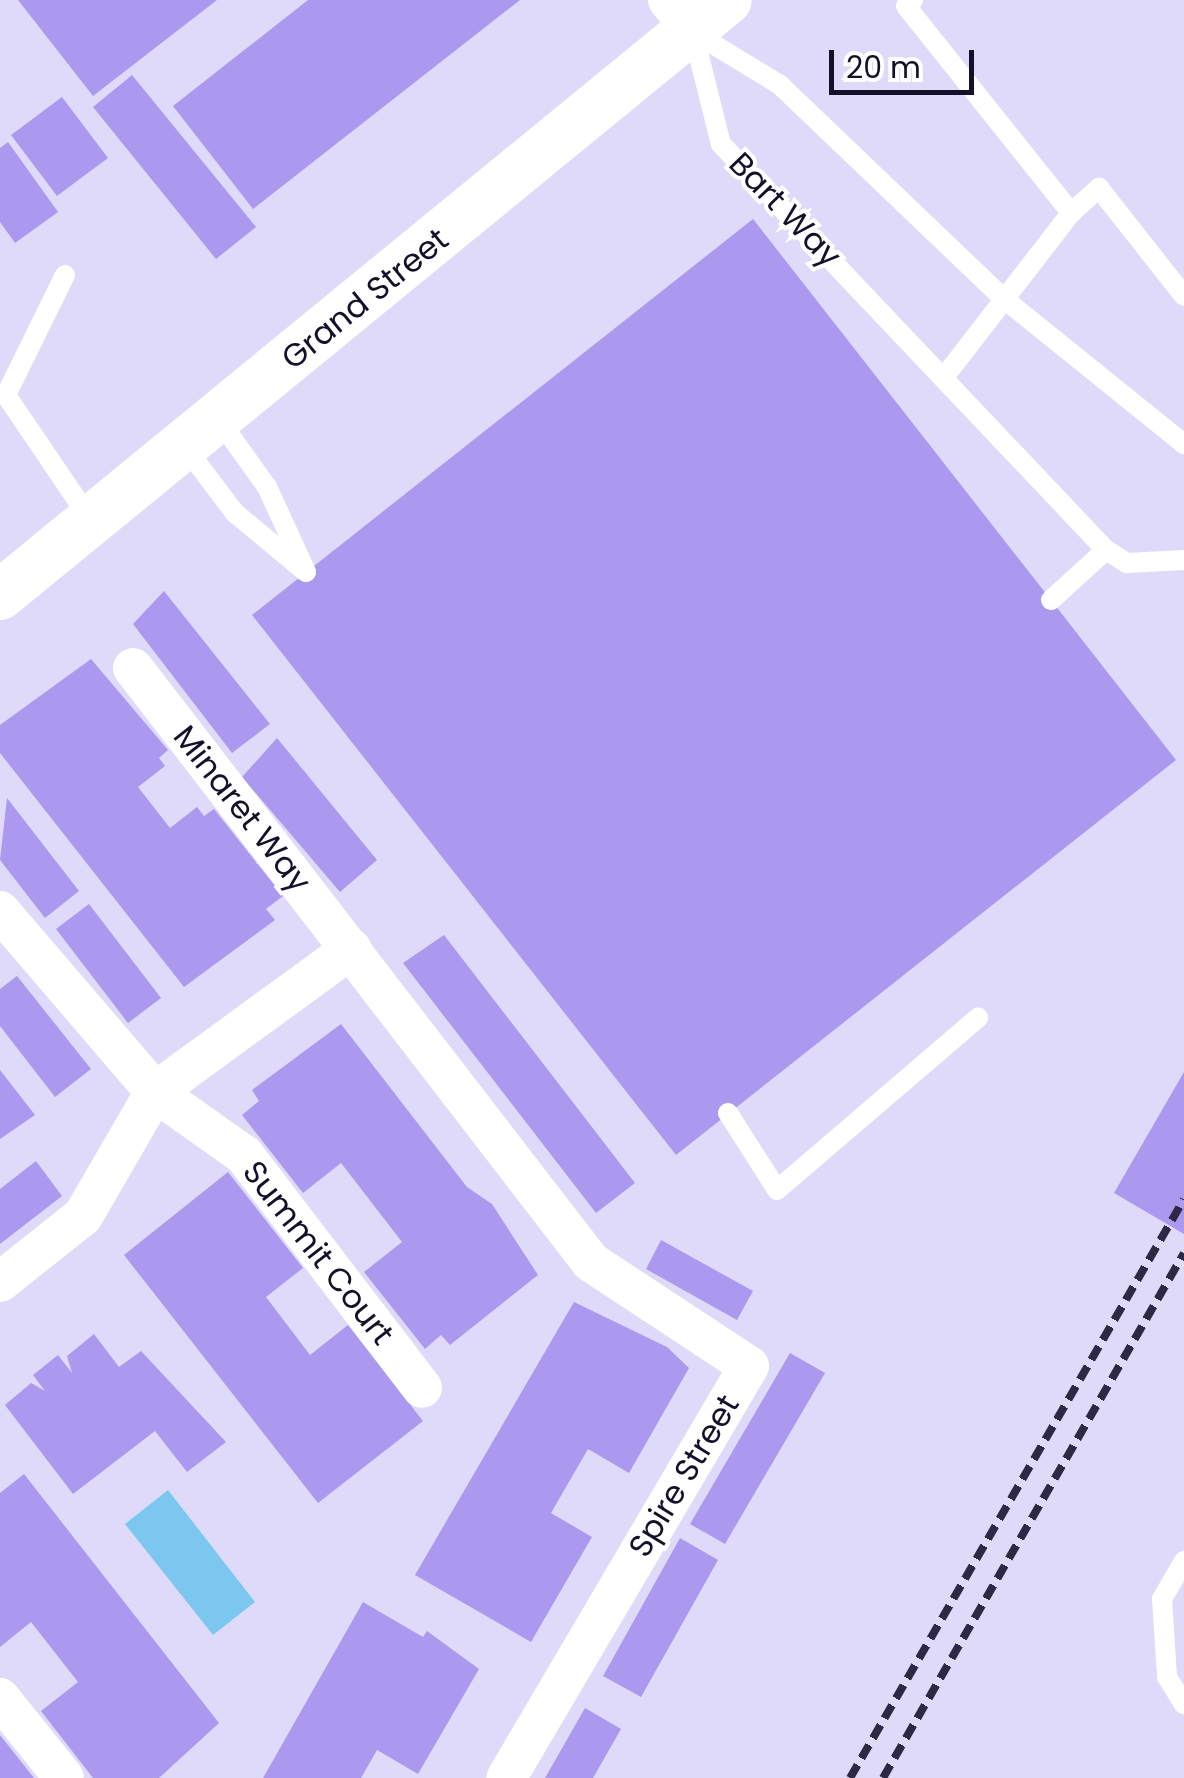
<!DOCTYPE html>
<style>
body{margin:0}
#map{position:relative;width:1184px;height:1778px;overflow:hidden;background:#dfdaf9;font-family:Poppins,sans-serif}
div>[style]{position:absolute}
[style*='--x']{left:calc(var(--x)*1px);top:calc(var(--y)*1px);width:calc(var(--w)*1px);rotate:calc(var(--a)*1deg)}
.water>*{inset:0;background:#7cc7ef}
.building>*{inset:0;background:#ab98ef}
.service>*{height:20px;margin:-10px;padding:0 10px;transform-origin:10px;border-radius:10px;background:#fff}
.minor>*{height:40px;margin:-20px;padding:0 20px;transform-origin:20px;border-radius:20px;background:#fff}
.tertiary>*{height:50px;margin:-25px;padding:0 25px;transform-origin:25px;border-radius:25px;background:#fff}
.rail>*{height:8px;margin-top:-4px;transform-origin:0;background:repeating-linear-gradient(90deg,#2f2844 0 15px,transparent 0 23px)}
span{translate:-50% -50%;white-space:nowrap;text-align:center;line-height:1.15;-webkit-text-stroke:8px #fff;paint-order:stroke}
.street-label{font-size:32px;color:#160f2a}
.scale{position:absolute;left:829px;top:50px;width:145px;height:45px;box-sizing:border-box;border:5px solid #160f2a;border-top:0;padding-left:12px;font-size:30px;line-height:35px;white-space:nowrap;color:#160f2a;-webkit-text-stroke:8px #fff;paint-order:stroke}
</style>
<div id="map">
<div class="water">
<div style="clip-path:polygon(168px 1490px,255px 1602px,213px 1635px,125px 1524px)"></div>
</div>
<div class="building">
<div style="clip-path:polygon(18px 0,217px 0,93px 96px)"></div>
<div style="clip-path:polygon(308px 0,520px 0,253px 209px,173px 106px)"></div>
<div style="clip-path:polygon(132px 75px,256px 227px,216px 259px,93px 107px)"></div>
<div style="clip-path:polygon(62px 97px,108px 158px,57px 196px,11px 135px)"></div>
<div style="clip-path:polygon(8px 142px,58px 212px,15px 243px,0 222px,0 148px)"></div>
<div style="clip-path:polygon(753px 219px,1176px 760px,676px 1155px,252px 615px)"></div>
<div style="clip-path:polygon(164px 591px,270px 724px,232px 753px,133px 624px)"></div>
<div style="clip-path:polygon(91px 659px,168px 750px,159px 758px,165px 766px,138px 787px,170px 828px,197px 807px,204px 816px,214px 809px,283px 896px,266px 909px,275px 920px,184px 987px,0 753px,0 725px)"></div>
<div style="clip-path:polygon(277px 738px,377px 860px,340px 892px,242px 777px)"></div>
<div style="clip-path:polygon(7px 798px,79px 891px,45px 918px,0 860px)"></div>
<div style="clip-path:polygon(89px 904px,161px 998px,128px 1023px,56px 929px)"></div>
<div style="clip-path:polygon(444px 935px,635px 1183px,596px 1213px,403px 963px)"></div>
<div style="clip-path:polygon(17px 976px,91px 1069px,55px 1097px,0 1026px,0 989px)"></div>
<div style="clip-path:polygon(341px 1024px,467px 1187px,492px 1204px,538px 1275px,450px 1345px,441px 1335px,425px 1349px,364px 1272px,402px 1242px,341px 1163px,303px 1193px,242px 1115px,259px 1101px,252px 1090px)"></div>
<div style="clip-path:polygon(0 1070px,35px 1115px,0 1139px)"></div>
<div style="clip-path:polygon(1184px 1072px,1184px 1234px,1114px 1193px)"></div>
<div style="clip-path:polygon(36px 1161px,62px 1196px,0 1244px,0 1189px)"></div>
<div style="clip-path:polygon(228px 1172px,303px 1268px,266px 1297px,310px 1355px,348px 1325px,423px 1421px,318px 1503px,124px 1255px)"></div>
<div style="clip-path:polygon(661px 1240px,753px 1291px,737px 1320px,646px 1269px)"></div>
<div style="clip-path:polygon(574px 1302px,667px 1347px,689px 1368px,629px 1473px,588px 1449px,551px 1513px,592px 1537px,531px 1642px,415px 1575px)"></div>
<div style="clip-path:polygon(94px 1334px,119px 1367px,141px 1351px,226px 1442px,187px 1472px,155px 1431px,73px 1494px,5px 1405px,31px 1383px,45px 1391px,33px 1375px,58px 1355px,72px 1373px,67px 1356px)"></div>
<div style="clip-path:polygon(790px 1353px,825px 1373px,725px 1544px,690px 1524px)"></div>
<div style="clip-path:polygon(24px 1474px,219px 1723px,159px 1778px,93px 1778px,41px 1711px,78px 1682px,31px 1622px,0 1647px,0 1493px)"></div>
<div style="clip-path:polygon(680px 1538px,718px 1560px,641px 1697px,603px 1676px)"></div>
<div style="clip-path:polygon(363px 1602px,423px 1637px,427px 1631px,479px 1669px,418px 1774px,377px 1750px,361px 1778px,263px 1778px)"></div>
<div style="clip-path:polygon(585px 1708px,621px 1729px,593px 1778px,545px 1778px)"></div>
<div style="clip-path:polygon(0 1735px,34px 1778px,0 1778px)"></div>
</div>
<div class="service">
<div style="--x:913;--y:0;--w:9;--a:139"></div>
<div style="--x:906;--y:6;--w:265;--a:51.4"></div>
<div style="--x:1071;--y:213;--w:205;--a:127.7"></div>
<div style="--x:693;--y:32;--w:115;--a:76"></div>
<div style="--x:721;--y:144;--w:560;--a:46.52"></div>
<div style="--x:1106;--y:550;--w:25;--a:32"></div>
<div style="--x:1127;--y:563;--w:57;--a:-3"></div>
<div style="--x:693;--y:32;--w:102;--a:31.3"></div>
<div style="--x:780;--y:85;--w:308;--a:43.7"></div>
<div style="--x:1003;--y:298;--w:233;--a:38.9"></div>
<div style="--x:1071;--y:213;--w:38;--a:-42"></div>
<div style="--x:1099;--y:188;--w:137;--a:51.8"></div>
<div style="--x:65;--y:275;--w:134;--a:116.2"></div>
<div style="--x:6;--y:395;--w:150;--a:55.9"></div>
<div style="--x:185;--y:447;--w:83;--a:52.9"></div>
<div style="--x:235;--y:513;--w:92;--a:39.7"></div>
<div style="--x:306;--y:572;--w:94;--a:-114.6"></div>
<div style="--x:267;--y:487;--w:82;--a:-125.6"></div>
<div style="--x:1051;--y:600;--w:74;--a:-42.3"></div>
<div style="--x:728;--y:1113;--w:91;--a:57.5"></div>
<div style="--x:777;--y:1190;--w:265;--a:-40.6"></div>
<div style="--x:1184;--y:1561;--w:44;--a:120.1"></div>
<div style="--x:1162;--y:1599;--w:78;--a:86.3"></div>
<div style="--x:1167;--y:1677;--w:32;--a:58"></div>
</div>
<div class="minor">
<div style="--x:668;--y:0;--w:41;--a:52"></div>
<div style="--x:133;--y:668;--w:750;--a:52.37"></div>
<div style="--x:591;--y:1262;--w:189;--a:33.4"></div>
<div style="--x:749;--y:1366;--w:478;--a:120.5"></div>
<div style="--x:0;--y:911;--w:238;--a:49.4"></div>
<div style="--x:155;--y:1092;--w:109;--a:35.3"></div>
<div style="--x:244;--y:1155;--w:293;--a:52.6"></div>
<div style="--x:0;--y:1282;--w:106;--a:-38.5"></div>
<div style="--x:83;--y:1216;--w:143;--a:-59.9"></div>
<div style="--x:155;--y:1092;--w:243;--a:-36.1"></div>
<div style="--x:0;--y:1698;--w:102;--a:51.3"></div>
</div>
<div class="tertiary">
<div style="--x:0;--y:595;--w:939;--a:-39.3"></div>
</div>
<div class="rail">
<div style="--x:850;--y:1778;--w:668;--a:-60.02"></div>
<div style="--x:883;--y:1778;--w:605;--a:-60.17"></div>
</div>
<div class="street-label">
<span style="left:785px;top:210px;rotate:46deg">Bart Way</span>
<span style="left:365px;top:299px;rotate:-39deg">Grand Street</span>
<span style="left:242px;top:809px;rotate:52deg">Minaret Way</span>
<span style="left:318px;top:1253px;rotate:52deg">Summit Court</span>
<span style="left:684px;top:1476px;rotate:-59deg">Spire Street</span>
</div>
<div class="scale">20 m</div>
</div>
